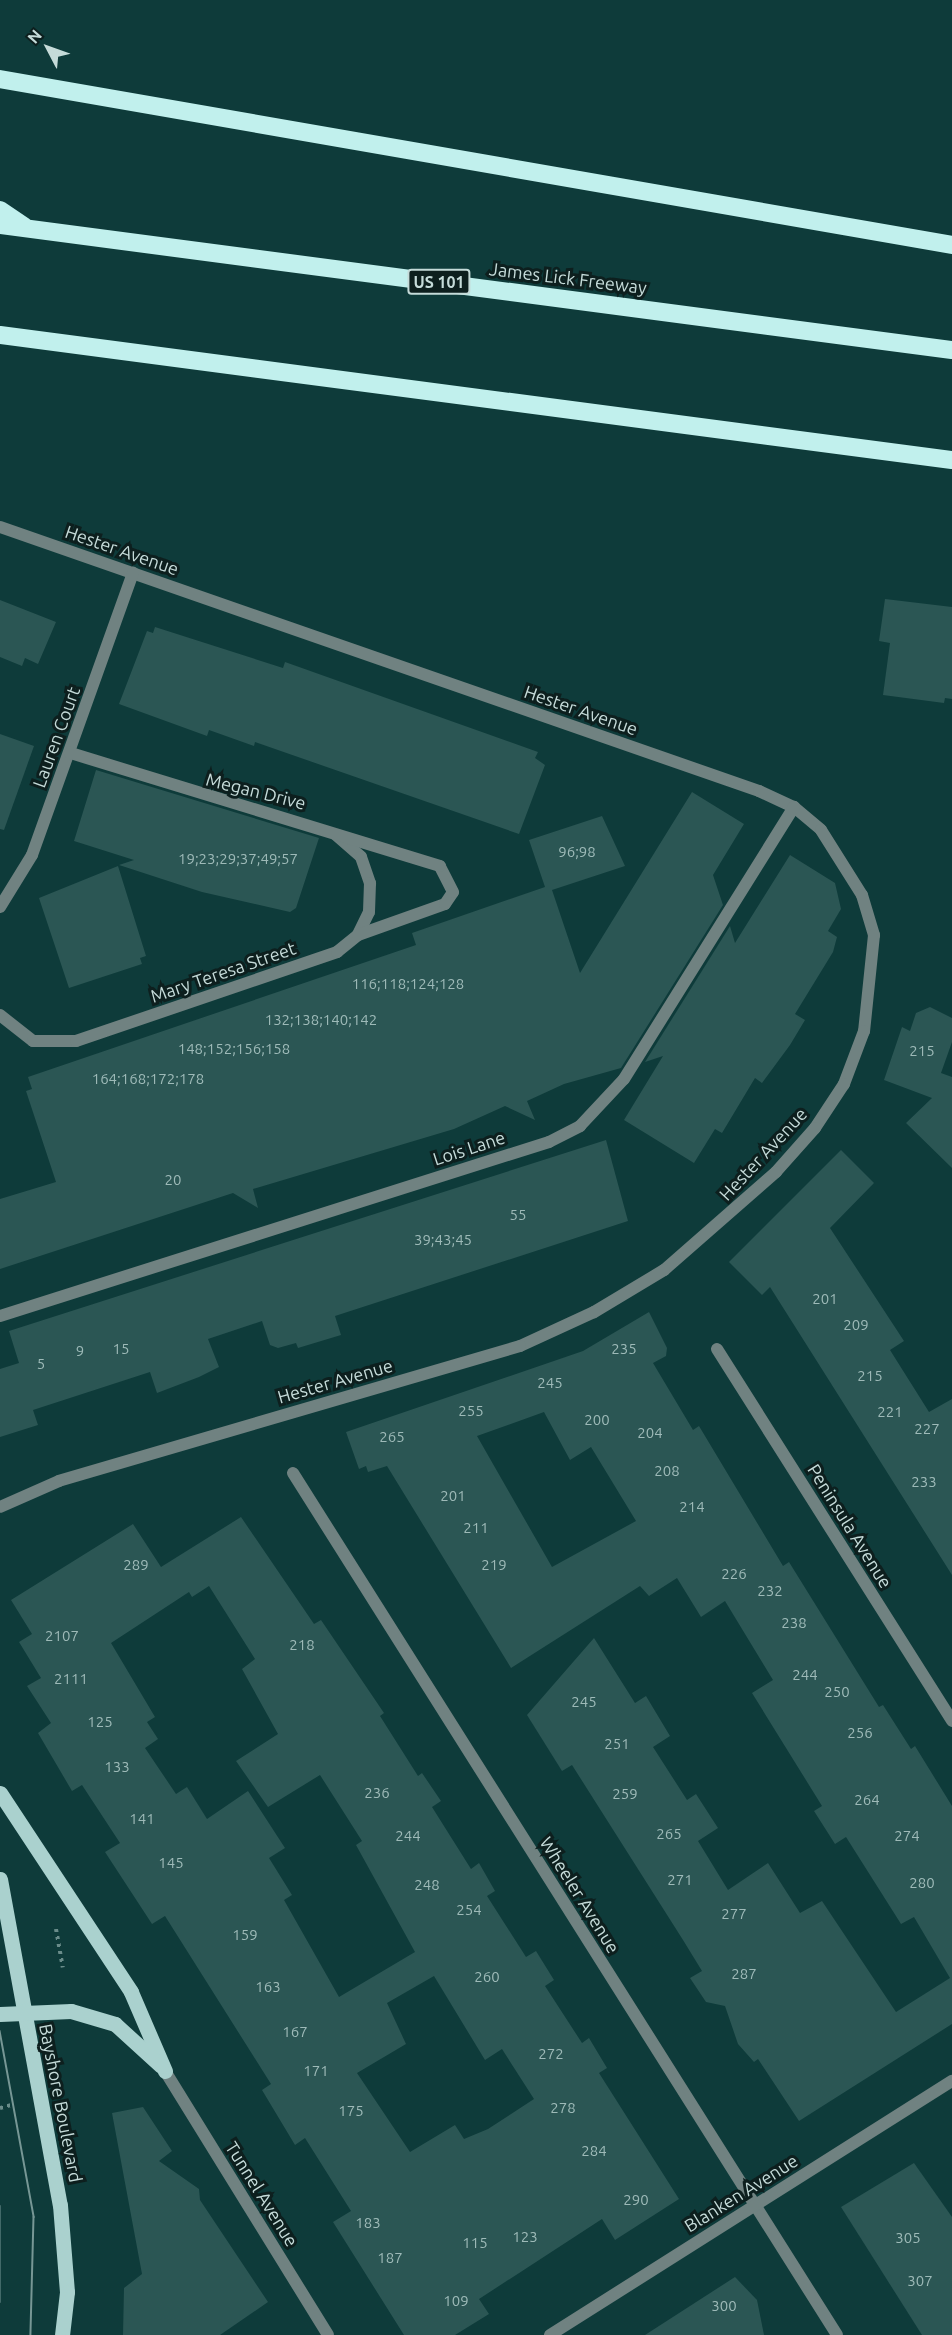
<!DOCTYPE html>
<style>
body{margin:0}
#map{position:relative;width:952px;height:2335px;overflow:hidden;background:#0e3b3a;font-family:Ubuntu,sans-serif}
div>[style]{position:absolute}
[style*='--x']{left:calc(var(--x)*1px);top:calc(var(--y)*1px);width:calc(var(--w)*1px);rotate:calc(var(--a)*1deg)}
.building>*{inset:0;background:#2b5654}
.path>*{height:4px;margin-top:-2px;transform-origin:0;background:repeating-linear-gradient(90deg,#6a8c8a 0 3px,transparent 0 7.5px)}
.minor>*{height:12px;margin:-6px;padding:0 6px;transform-origin:6px;border-radius:6px;background:#708281}
.tertiary>*{height:12px;margin:-6px;padding:0 6px;transform-origin:6px;border-radius:6px;background:#708281}
.primary>*{height:15px;margin:-7.5px;padding:0 7.5px;transform-origin:7.5px;border-radius:7.5px;background:#aad1ce}
.motorway>*{height:18px;margin:-9px;padding:0 9px;transform-origin:9px;border-radius:9px;background:#c1f0ed}
.tram>*{height:1.5px;margin:-0.75px;padding:0 0.75px;transform-origin:0.75px;border-radius:0.75px;background:#779795}
span{translate:-50% -50%;white-space:nowrap;text-align:center;line-height:1.15;-webkit-text-stroke:6px #0d1f1e;paint-order:stroke}
.number-label{font-size:15px;color:#9ebab8}
.number-label span{-webkit-text-stroke-width:0}
.shield-label span{padding:2px 4px;background:#0d1f1e;border:2px solid;border-radius:4px;-webkit-text-stroke-width:0}
.shield-label{font-size:16px;color:#c5dbd9;font-weight:700}
.street-label{font-size:18px;color:#c5dbd9}
.north{position:absolute;left:18px;top:18px;width:60px;height:60px;-webkit-text-stroke:4px #0d1f1e;paint-order:stroke;rotate:311deg;font-size:16px;font-weight:700;line-height:24px;text-align:center;color:#c5dbd9}
.north::after{content:'';display:block;margin:auto;width:21px;height:27px;background:#c5dbd9;clip-path:polygon(50% 0,100% 100%,50% 72%,0 100%)}
</style>
<div id="map">
<div class="building">
<div style="clip-path:polygon(885px 599px,952px 607px,952px 699px,945px 698px,944px 703px,883px 695px,890px 643px,879px 641px)"></div>
<div style="clip-path:polygon(0 600px,56px 622px,38px 664px,25px 658px,22px 666px,0 657px)"></div>
<div style="clip-path:polygon(155px 627px,283px 668px,285px 662px,538px 752px,535px 758px,545px 765px,519px 834px,255px 742px,254px 746px,209px 730px,207px 736px,119px 704px,147px 631px,153px 633px)"></div>
<div style="clip-path:polygon(0 734px,34px 746px,4px 830px,0 829px)"></div>
<div style="clip-path:polygon(96px 770px,319px 838px,296px 908px,290px 912px,202px 892px,119px 865px,134px 860px,74px 841px)"></div>
<div style="clip-path:polygon(692px 792px,744px 824px,713px 875px,723px 905px,621px 1068px,564px 1084px,527px 1101px,535px 1120px,505px 1106px,454px 1129px,253px 1189px,258px 1208px,233px 1193px,0 1269px,0 1199px,56px 1182px,26px 1091px,32px 1089px,28px 1077px,416px 945px,412px 933px,545px 887px,529px 840px,602px 816px,625px 866px,552px 890px,580px 973px)"></div>
<div style="clip-path:polygon(790px 855px,835px 883px,841px 909px,828px 931px,837px 937px,833px 952px,795px 1014px,805px 1020px,790px 1045px,762px 1083px,755px 1078px,722px 1133px,715px 1129px,694px 1163px,624px 1120px,663px 1056px,645px 1062px,730px 926px,735px 943px)"></div>
<div style="clip-path:polygon(118px 866px,146px 956px,140px 958px,142px 964px,69px 988px,39px 898px)"></div>
<div style="clip-path:polygon(930px 1007px,952px 1018px,952px 1042px,941px 1073px,952px 1077px,952px 1168px,906px 1123px,932px 1098px,884px 1080px,902px 1027px,910px 1031px,916px 1013px)"></div>
<div style="clip-path:polygon(606px 1140px,628px 1221px,335px 1316px,341px 1335px,298px 1348px,296px 1343px,278px 1348px,270px 1345px,262px 1321px,208px 1339px,219px 1367px,199px 1377px,157px 1393px,150px 1372px,33px 1410px,38px 1425px,0 1437px,0 1369px,19px 1363px,9px 1331px)"></div>
<div style="clip-path:polygon(841px 1150px,874px 1183px,830px 1228px,904px 1341px,890px 1350px,929px 1412px,952px 1399px,952px 1575px,770px 1287px,762px 1295px,729px 1262px)"></div>
<div style="clip-path:polygon(evenodd,649px 1312px,667px 1348px,666px 1356px,653px 1363px,693px 1430px,699px 1426px,783px 1566px,789px 1562px,879px 1707px,883px 1705px,911px 1749px,915px 1746px,952px 1806px,952px 2024px,799px 2121px,758px 2059px,754px 2062px,738px 2044px,725px 2006px,706px 2002px,690px 1978px,702px 1971px,683px 1940px,572px 1765px,562px 1771px,527px 1715px,594px 1638px,635px 1703px,646px 1696px,670px 1736px,653px 1747px,687px 1800px,696px 1794px,718px 1828px,698px 1841px,728px 1890px,768px 1863px,800px 1913px,822px 1901px,896px 2012px,950px 1978px,914px 1917px,901px 1924px,846px 1837px,835px 1844px,814px 1811px,822px 1806px,752px 1693px,773px 1680px,725px 1601px,701px 1617px,677px 1578px,649px 1596px,640px 1586px,511px 1668px,387px 1466px,368px 1472px,366px 1466px,359px 1469px,346px 1432px,583px 1351px,649px 1312px,544px 1412px,570px 1460px,591px 1447px,636px 1521px,552px 1567px,477px 1436px,544px 1412px)"></div>
<div style="clip-path:polygon(evenodd,241px 1517px,314px 1624px,321px 1620px,384px 1713px,380px 1716px,418px 1776px,422px 1773px,441px 1801px,432px 1807px,471px 1869px,479px 1863px,495px 1891px,487px 1896px,526px 1957px,536px 1951px,554px 1980px,545px 1986px,582px 2043px,589px 2038px,607px 2068px,599px 2073px,679px 2199px,615px 2240px,602px 2219px,479px 2299px,489px 2314px,455px 2335px,404px 2335px,333px 2222px,351px 2211px,305px 2138px,295px 2145px,262px 2090px,271px 2084px,165px 1916px,152px 1924px,105px 1852px,120px 1843px,82px 1785px,72px 1791px,38px 1733px,51px 1723px,27px 1686px,41px 1678px,19px 1642px,32px 1634px,11px 1600px,133px 1524px,161px 1567px,241px 1517px,209px 1586px,255px 1659px,242px 1669px,278px 1734px,236px 1761px,268px 1807px,320px 1775px,362px 1841px,356px 1845px,415px 1952px,339px 1997px,284px 1900px,292px 1895px,269px 1858px,285px 1848px,248px 1791px,207px 1819px,187px 1787px,176px 1794px,145px 1748px,158px 1739px,147px 1722px,155px 1717px,111px 1643px,189px 1592px,192px 1597px,209px 1586px,241px 1517px,434px 1976px,485px 2060px,502px 2049px,534px 2099px,488px 2129px,464px 2139px,455px 2125px,410px 2152px,357px 2073px,406px 2044px,387px 2003px,434px 1976px)"></div>
<div style="clip-path:polygon(143px 2107px,172px 2151px,159px 2161px,199px 2189px,200px 2200px,268px 2302px,220px 2335px,123px 2335px,124px 2288px,142px 2274px,112px 2113px)"></div>
<div style="clip-path:polygon(914px 2163px,952px 2217px,952px 2335px,922px 2335px,841px 2207px)"></div>
<div style="clip-path:polygon(735px 2277px,757px 2300px,764px 2335px,645px 2335px)"></div>
</div>
<div class="path">
<div style="--x:56;--y:1929;--w:39;--a:80"></div>
<div style="--x:0;--y:2108;--w:11;--a:-15"></div>
</div>
<div class="minor">
<div style="--x:0;--y:527;--w:804;--a:19.18"></div>
<div style="--x:759;--y:791;--w:38;--a:25"></div>
<div style="--x:794;--y:807;--w:35;--a:40"></div>
<div style="--x:821;--y:830;--w:77;--a:57.8"></div>
<div style="--x:862;--y:895;--w:42;--a:73.3"></div>
<div style="--x:874;--y:935;--w:97;--a:95.9"></div>
<div style="--x:864;--y:1031;--w:57;--a:110.7"></div>
<div style="--x:844;--y:1084;--w:53;--a:123.4"></div>
<div style="--x:815;--y:1128;--w:59;--a:131.6"></div>
<div style="--x:776;--y:1172;--w:149;--a:138.8"></div>
<div style="--x:664;--y:1270;--w:82;--a:149"></div>
<div style="--x:594;--y:1312;--w:81;--a:155.3"></div>
<div style="--x:520;--y:1346;--w:480;--a:163.7"></div>
<div style="--x:59;--y:1481;--w:64;--a:156.2"></div>
<div style="--x:336;--y:835;--w:33;--a:41"></div>
<div style="--x:361;--y:857;--w:28;--a:71"></div>
<div style="--x:370;--y:883;--w:29;--a:92"></div>
<div style="--x:369;--y:912;--w:25;--a:116"></div>
<div style="--x:0;--y:907;--w:61;--a:-58.4"></div>
<div style="--x:32;--y:855;--w:300;--a:-70.3"></div>
<div style="--x:0;--y:1015;--w:42;--a:38.2"></div>
<div style="--x:33;--y:1041;--w:43;--a:0"></div>
<div style="--x:76;--y:1041;--w:276;--a:-18.8"></div>
<div style="--x:337;--y:952;--w:27;--a:-39"></div>
<div style="--x:358;--y:935;--w:92;--a:-19.6"></div>
<div style="--x:445;--y:904;--w:14;--a:-56"></div>
<div style="--x:453;--y:892;--w:29;--a:-117"></div>
<div style="--x:440;--y:866;--w:387;--a:-163"></div>
<div style="--x:0;--y:1316;--w:576;--a:-17.59"></div>
<div style="--x:549;--y:1142;--w:35;--a:-27"></div>
<div style="--x:580;--y:1126;--w:64;--a:-46.9"></div>
<div style="--x:624;--y:1079;--w:321;--a:-58"></div>
<div style="--x:717;--y:1349;--w:440;--a:57.7"></div>
<div style="--x:293;--y:1473;--w:1019;--a:57.74"></div>
<div style="--x:165;--y:2071;--w:310;--a:58.3"></div>
</div>
<div class="tertiary">
<div style="--x:550;--y:2335;--w:476;--a:-32.3"></div>
</div>
<div class="primary">
<div style="--x:0;--y:1793;--w:238;--a:56.6"></div>
<div style="--x:131;--y:1992;--w:86;--a:66.7"></div>
<div style="--x:0;--y:1879;--w:331;--a:79.6"></div>
<div style="--x:60;--y:2205;--w:87;--a:85.4"></div>
<div style="--x:67;--y:2292;--w:43;--a:96.6"></div>
<div style="--x:0;--y:2014;--w:71;--a:-2.4"></div>
<div style="--x:71;--y:2011;--w:46;--a:16.5"></div>
<div style="--x:115;--y:2024;--w:62;--a:42.4"></div>
</div>
<div class="motorway">
<div style="--x:0;--y:79;--w:966;--a:9.89"></div>
<div style="--x:0;--y:210;--w:29;--a:34"></div>
<div style="--x:0;--y:225;--w:960;--a:7.48"></div>
<div style="--x:0;--y:335;--w:960;--a:7.48"></div>
</div>
<div class="tram">
<div style="--x:0;--y:2031;--w:189;--a:79.6"></div>
<div style="--x:34;--y:2217;--w:118;--a:91.5"></div>
<div style="--x:0;--y:2206;--w:96;--a:90"></div>
</div>
<div class="number-label">
<span style="left:577px;top:852px">96;98</span>
<span style="left:238px;top:859px">19;23;29;37;49;57</span>
<span style="left:408px;top:984px">116;118;124;128</span>
<span style="left:321px;top:1020px">132;138;140;142</span>
<span style="left:234px;top:1049px">148;152;156;158</span>
<span style="left:922px;top:1051px">215</span>
<span style="left:148px;top:1079px">164;168;172;178</span>
<span style="left:173px;top:1180px">20</span>
<span style="left:518px;top:1215px">55</span>
<span style="left:443px;top:1240px">39;43;45</span>
<span style="left:825px;top:1299px">201</span>
<span style="left:856px;top:1325px">209</span>
<span style="left:121px;top:1349px">15</span>
<span style="left:624px;top:1349px">235</span>
<span style="left:80px;top:1351px">9</span>
<span style="left:41px;top:1364px">5</span>
<span style="left:870px;top:1376px">215</span>
<span style="left:550px;top:1383px">245</span>
<span style="left:471px;top:1411px">255</span>
<span style="left:890px;top:1412px">221</span>
<span style="left:597px;top:1420px">200</span>
<span style="left:927px;top:1429px">227</span>
<span style="left:650px;top:1433px">204</span>
<span style="left:392px;top:1437px">265</span>
<span style="left:667px;top:1471px">208</span>
<span style="left:924px;top:1482px">233</span>
<span style="left:453px;top:1496px">201</span>
<span style="left:692px;top:1507px">214</span>
<span style="left:476px;top:1528px">211</span>
<span style="left:136px;top:1565px">289</span>
<span style="left:494px;top:1565px">219</span>
<span style="left:734px;top:1574px">226</span>
<span style="left:770px;top:1591px">232</span>
<span style="left:794px;top:1623px">238</span>
<span style="left:62px;top:1636px">2107</span>
<span style="left:302px;top:1645px">218</span>
<span style="left:805px;top:1675px">244</span>
<span style="left:71px;top:1679px">2111</span>
<span style="left:837px;top:1692px">250</span>
<span style="left:584px;top:1702px">245</span>
<span style="left:100px;top:1722px">125</span>
<span style="left:860px;top:1733px">256</span>
<span style="left:617px;top:1744px">251</span>
<span style="left:117px;top:1767px">133</span>
<span style="left:377px;top:1793px">236</span>
<span style="left:625px;top:1794px">259</span>
<span style="left:867px;top:1800px">264</span>
<span style="left:142px;top:1819px">141</span>
<span style="left:669px;top:1834px">265</span>
<span style="left:408px;top:1836px">244</span>
<span style="left:907px;top:1836px">274</span>
<span style="left:171px;top:1863px">145</span>
<span style="left:680px;top:1880px">271</span>
<span style="left:922px;top:1883px">280</span>
<span style="left:427px;top:1885px">248</span>
<span style="left:469px;top:1910px">254</span>
<span style="left:734px;top:1914px">277</span>
<span style="left:245px;top:1935px">159</span>
<span style="left:744px;top:1974px">287</span>
<span style="left:487px;top:1977px">260</span>
<span style="left:268px;top:1987px">163</span>
<span style="left:295px;top:2032px">167</span>
<span style="left:551px;top:2054px">272</span>
<span style="left:316px;top:2071px">171</span>
<span style="left:563px;top:2108px">278</span>
<span style="left:351px;top:2111px">175</span>
<span style="left:594px;top:2151px">284</span>
<span style="left:636px;top:2200px">290</span>
<span style="left:368px;top:2223px">183</span>
<span style="left:525px;top:2237px">123</span>
<span style="left:908px;top:2238px">305</span>
<span style="left:475px;top:2243px">115</span>
<span style="left:390px;top:2258px">187</span>
<span style="left:920px;top:2281px">307</span>
<span style="left:456px;top:2301px">109</span>
<span style="left:724px;top:2306px">300</span>
</div>
<div class="shield-label">
<span style="left:439px;top:282px">US 101</span>
</div>
<div class="street-label">
<span style="left:568px;top:278px;rotate:7deg">James Lick Freeway</span>
<span style="left:122px;top:550px;rotate:19deg">Hester Avenue</span>
<span style="left:581px;top:710px;rotate:19deg">Hester Avenue</span>
<span style="left:56px;top:737px;rotate:-70deg">Lauren Court</span>
<span style="left:256px;top:791px;rotate:14deg">Megan Drive</span>
<span style="left:223px;top:972px;rotate:-19deg">Mary Teresa Street</span>
<span style="left:469px;top:1148px;rotate:-18deg">Lois Lane</span>
<span style="left:763px;top:1154px;rotate:-47deg">Hester Avenue</span>
<span style="left:335px;top:1381px;rotate:-16deg">Hester Avenue</span>
<span style="left:850px;top:1526px;rotate:58deg">Peninsula Avenue</span>
<span style="left:580px;top:1895px;rotate:58deg">Wheeler Avenue</span>
<span style="left:61px;top:2103px;rotate:79deg">Bayshore Boulevard</span>
<span style="left:741px;top:2193px;rotate:-32deg">Blanken Avenue</span>
<span style="left:262px;top:2194px;rotate:58deg">Tunnel Avenue</span>
</div>
<div class="north">N</div>
</div>
